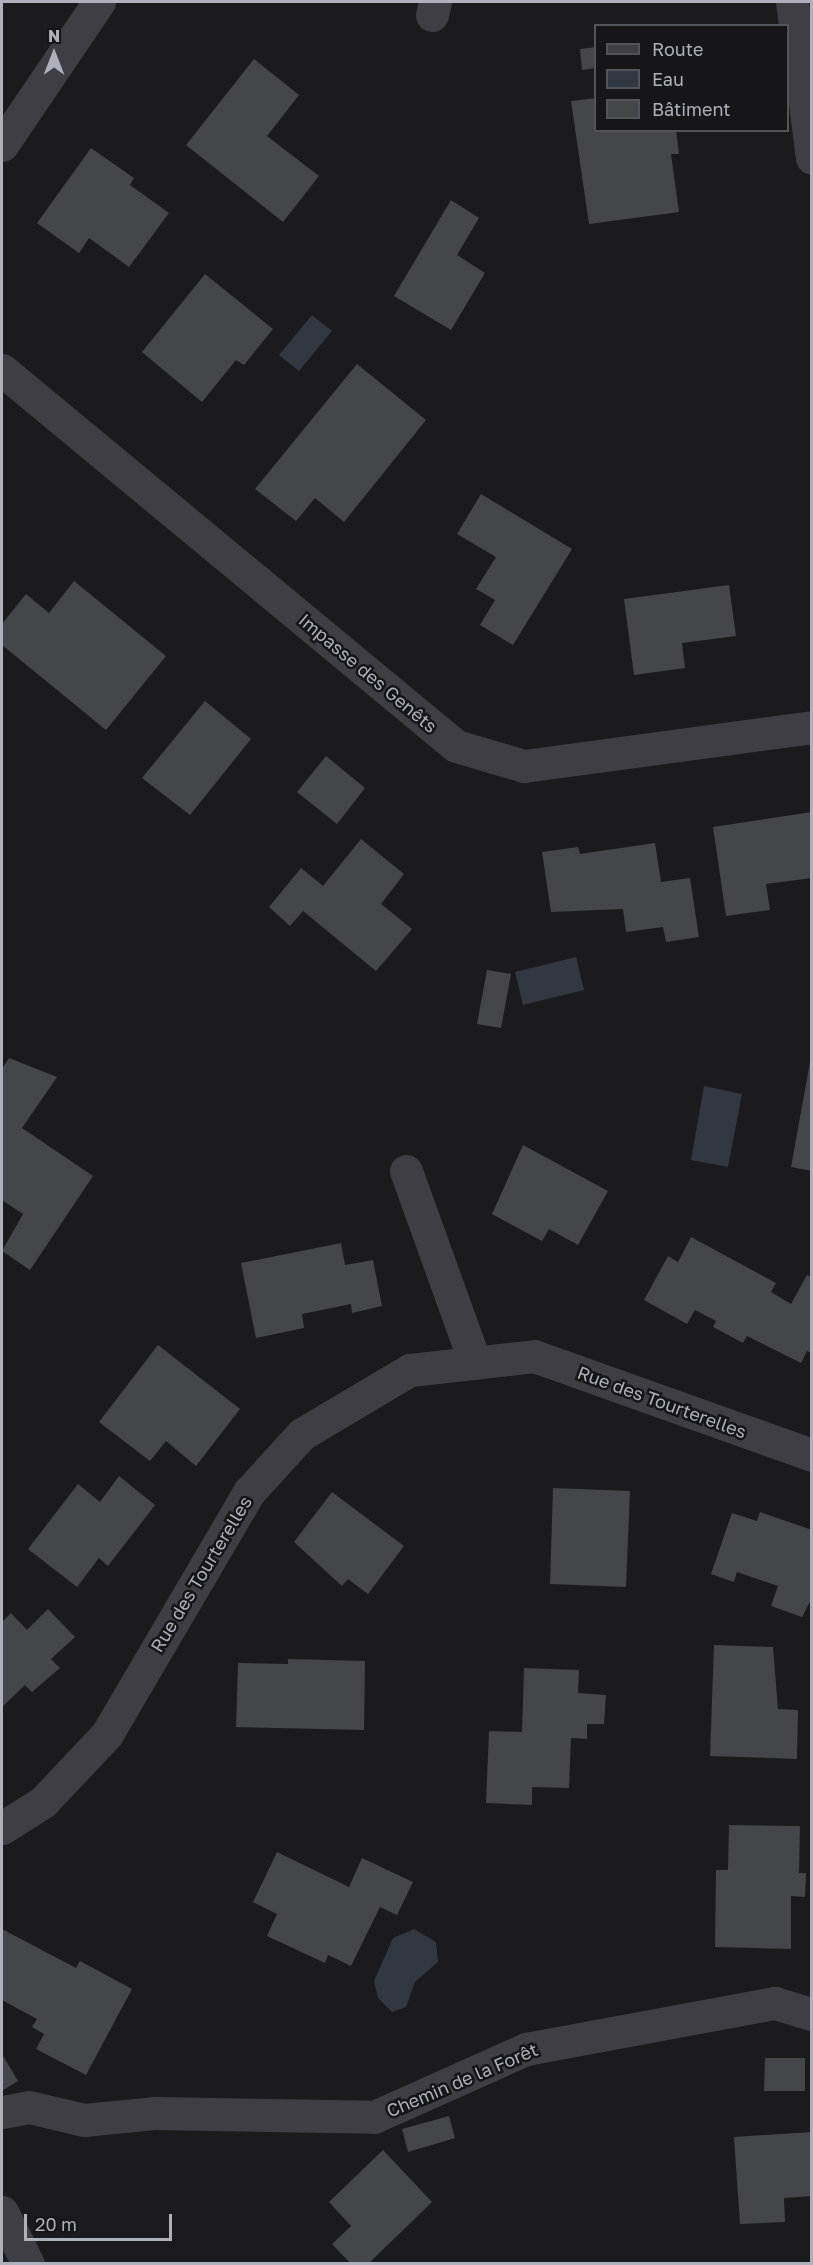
<!DOCTYPE html>
<meta charset="utf-8">
<style>
body{margin:0}
#map{position:relative;width:813px;height:2265px;overflow:hidden;background:#1b1b1d;font-family:"Golos Text",sans-serif}
div>[style]{position:absolute}
[style*='--x']{left:calc(var(--x)*1px);top:calc(var(--y)*1px);width:calc(var(--w)*1px);rotate:calc(var(--a)*1deg)}
.water>*{inset:0;background:#313841}
.building>*{inset:0;background:#45464a}
.minor>*{height:33px;margin:-16.5px;padding:0 16.5px;transform-origin:16.5px;border-radius:16.5px;background:#3e3e44}
span{translate:-50% -50%;white-space:nowrap;text-align:center;line-height:1.15;-webkit-text-stroke:5px #161618;paint-order:stroke}
.street-label{font-size:18px;color:#aeb1bb}
.frame{position:absolute;inset:0;border:3px solid #aeb1bb;pointer-events:none}
.legend{position:absolute;left:594px;top:24px;width:195px;height:108px;box-sizing:border-box;background:#161618;border:2px solid #535459;margin:0;padding:8px 10px;list-style:none;font-size:18px;color:#aeb1bb}
.legend li{display:flex;align-items:center;gap:12px;height:30px}
.legend b{width:30px;border:2px solid #535459}
.north{position:absolute;left:24px;top:24px;width:60px;height:60px;-webkit-text-stroke:4px #161618;paint-order:stroke;rotate:0deg;font-size:16px;font-weight:700;line-height:24px;text-align:center;color:#aeb1bb}
.north::after{content:'';display:block;margin:auto;width:21px;height:27px;background:#aeb1bb;clip-path:polygon(50% 0,100% 100%,50% 72%,0 100%)}
.scale{position:absolute;left:24px;top:2214px;width:148px;height:27px;box-sizing:border-box;border:3px solid #aeb1bb;border-top:0;padding-left:8px;font-size:18px;line-height:21px;white-space:nowrap;color:#aeb1bb;-webkit-text-stroke:4px #161618;paint-order:stroke}
</style>
<div id="map">
<div class="water">
<div style="clip-path:polygon(312px 315px,332px 331px,299px 371px,279px 355px)"></div>
<div style="clip-path:polygon(576px 957px,584px 990px,523px 1005px,515px 972px)"></div>
<div style="clip-path:polygon(704px 1086px,742px 1094px,728px 1167px,691px 1160px)"></div>
<div style="clip-path:polygon(414px 1929px,436px 1942px,438px 1962px,415px 1982px,406px 2007px,392px 2012px,378px 1998px,374px 1981px,393px 1938px)"></div>
</div>
<div class="building">
<div style="clip-path:polygon(596px 47px,596px 68px,582px 70px,580px 49px)"></div>
<div style="clip-path:polygon(254px 59px,299px 95px,267px 136px,319px 176px,283px 222px,186px 145px)"></div>
<div style="clip-path:polygon(596px 98px,596px 130px,676px 130px,679px 154px,671px 154px,679px 212px,589px 224px,571px 101px)"></div>
<div style="clip-path:polygon(91px 148px,134px 178px,130px 185px,169px 213px,129px 267px,89px 238px,79px 253px,37px 223px)"></div>
<div style="clip-path:polygon(451px 200px,479px 218px,457px 255px,485px 273px,451px 330px,394px 296px)"></div>
<div style="clip-path:polygon(205px 274px,273px 329px,244px 365px,236px 360px,202px 402px,142px 352px)"></div>
<div style="clip-path:polygon(357px 364px,426px 420px,344px 522px,315px 498px,296px 521px,255px 489px)"></div>
<div style="clip-path:polygon(481px 494px,572px 549px,513px 645px,480px 625px,495px 600px,476px 589px,496px 557px,457px 534px)"></div>
<div style="clip-path:polygon(74px 581px,166px 656px,106px 730px,2px 645px,2px 624px,26px 594px,49px 613px)"></div>
<div style="clip-path:polygon(729px 585px,736px 636px,682px 643px,685px 668px,634px 675px,624px 599px)"></div>
<div style="clip-path:polygon(205px 701px,251px 739px,190px 815px,142px 778px)"></div>
<div style="clip-path:polygon(326px 756px,365px 788px,337px 824px,297px 792px)"></div>
<div style="clip-path:polygon(812px 812px,812px 878px,766px 884px,770px 910px,726px 916px,713px 827px)"></div>
<div style="clip-path:polygon(361px 839px,404px 874px,381px 904px,412px 929px,376px 971px,303px 911px,290px 926px,269px 907px,301px 868px,323px 886px)"></div>
<div style="clip-path:polygon(655px 843px,661px 882px,690px 878px,699px 937px,666px 942px,663px 927px,626px 932px,623px 909px,551px 912px,542px 852px,578px 847px,580px 854px)"></div>
<div style="clip-path:polygon(487px 970px,511px 974px,501px 1028px,477px 1024px)"></div>
<div style="clip-path:polygon(9px 1058px,57px 1077px,22px 1128px,93px 1176px,30px 1270px,2px 1251px,23px 1214px,2px 1200px,2px 1069px)"></div>
<div style="clip-path:polygon(810px 1062px,812px 1062px,812px 1171px,791px 1167px)"></div>
<div style="clip-path:polygon(523px 1145px,608px 1191px,578px 1245px,549px 1229px,542px 1241px,492px 1214px)"></div>
<div style="clip-path:polygon(691px 1237px,776px 1283px,771px 1292px,791px 1304px,807px 1275px,812px 1277px,812px 1353px,807px 1351px,801px 1363px,747px 1336px,743px 1343px,713px 1327px,716px 1321px,695px 1310px,687px 1324px,644px 1300px,668px 1256px,678px 1262px)"></div>
<div style="clip-path:polygon(341px 1243px,345px 1265px,373px 1260px,382px 1306px,352px 1313px,351px 1304px,302px 1314px,304px 1328px,256px 1338px,241px 1263px)"></div>
<div style="clip-path:polygon(158px 1345px,240px 1409px,196px 1466px,166px 1441px,150px 1461px,99px 1422px)"></div>
<div style="clip-path:polygon(119px 1476px,155px 1505px,108px 1566px,99px 1558px,77px 1587px,28px 1549px,78px 1484px,100px 1502px)"></div>
<div style="clip-path:polygon(553px 1488px,630px 1491px,626px 1587px,550px 1584px)"></div>
<div style="clip-path:polygon(332px 1492px,404px 1546px,368px 1594px,348px 1579px,342px 1586px,294px 1542px)"></div>
<div style="clip-path:polygon(760px 1512px,812px 1530px,812px 1598px,802px 1617px,771px 1606px,778px 1586px,737px 1572px,734px 1582px,711px 1574px,732px 1513px,757px 1521px)"></div>
<div style="clip-path:polygon(48px 1609px,75px 1637px,51px 1659px,60px 1668px,32px 1692px,25px 1685px,2px 1707px,2px 1622px,11px 1613px,27px 1630px)"></div>
<div style="clip-path:polygon(714px 1645px,773px 1647px,778px 1709px,798px 1710px,797px 1759px,710px 1756px)"></div>
<div style="clip-path:polygon(288px 1659px,365px 1661px,364px 1730px,236px 1727px,238px 1663px,288px 1664px)"></div>
<div style="clip-path:polygon(524px 1668px,579px 1670px,578px 1693px,606px 1695px,604px 1724px,587px 1724px,587px 1739px,571px 1738px,569px 1788px,532px 1787px,532px 1805px,486px 1803px,489px 1731px,522px 1732px)"></div>
<div style="clip-path:polygon(729px 1825px,800px 1826px,799px 1873px,806px 1873px,805px 1897px,791px 1896px,791px 1949px,715px 1947px,716px 1870px,728px 1870px)"></div>
<div style="clip-path:polygon(277px 1852px,349px 1887px,362px 1858px,413px 1882px,397px 1915px,380px 1907px,351px 1966px,328px 1955px,325px 1963px,267px 1936px,277px 1914px,253px 1902px)"></div>
<div style="clip-path:polygon(2px 1929px,76px 1968px,80px 1961px,132px 1989px,86px 2075px,36px 2049px,44px 2034px,32px 2027px,37px 2019px,2px 2000px)"></div>
<div style="clip-path:polygon(2px 2054px,18px 2081px,2px 2091px)"></div>
<div style="clip-path:polygon(765px 2058px,805px 2058px,805px 2091px,764px 2091px)"></div>
<div style="clip-path:polygon(449px 2116px,455px 2138px,408px 2152px,402px 2129px)"></div>
<div style="clip-path:polygon(812px 2132px,812px 2196px,784px 2198px,785px 2222px,740px 2224px,734px 2137px)"></div>
<div style="clip-path:polygon(383px 2150px,432px 2202px,368px 2264px,351px 2264px,332px 2244px,351px 2226px,329px 2202px)"></div>
</div>
<div class="minor">
<div style="--x:792;--y:2;--w:157;--a:82.7"></div>
<div style="--x:432;--y:15;--w:13;--a:-77"></div>
<div style="--x:2;--y:145;--w:173;--a:-55.9"></div>
<div style="--x:2;--y:370;--w:589;--a:39.63"></div>
<div style="--x:456;--y:746;--w:71;--a:16.4"></div>
<div style="--x:524;--y:766;--w:291;--a:-7.7"></div>
<div style="--x:406;--y:1171;--w:204;--a:70.2"></div>
<div style="--x:2;--y:1828;--w:49;--a:-32.4"></div>
<div style="--x:43;--y:1802;--w:93;--a:-46.7"></div>
<div style="--x:107;--y:1734;--w:281;--a:-59.6"></div>
<div style="--x:249;--y:1492;--w:79;--a:-47.6"></div>
<div style="--x:302;--y:1434;--w:126;--a:-30.7"></div>
<div style="--x:410;--y:1370;--w:125;--a:-6.4"></div>
<div style="--x:534;--y:1356;--w:295;--a:19.6"></div>
<div style="--x:2;--y:2112;--w:27;--a:-10"></div>
<div style="--x:29;--y:2107;--w:57;--a:13.3"></div>
<div style="--x:84;--y:2120;--w:70;--a:-5.7"></div>
<div style="--x:154;--y:2113;--w:220;--a:1"></div>
<div style="--x:374;--y:2117;--w:167;--a:-24.1"></div>
<div style="--x:526;--y:2049;--w:253;--a:-10.5"></div>
<div style="--x:775;--y:2003;--w:39;--a:17"></div>
<div style="--x:2;--y:2212;--w:58;--a:63.4"></div>
</div>
<div class="street-label">
<span style="left:368px;top:673px;rotate:40deg">Impasse des Genêts</span>
<span style="left:662px;top:1402px;rotate:20deg">Rue des Tourterelles</span>
<span style="left:201px;top:1574px;rotate:-59deg">Rue des Tourterelles</span>
<span style="left:462px;top:2080px;rotate:-23deg">Chemin de la Forêt</span>
</div>
<div class="frame"></div>
<ul class="legend">
<li><b style="height:8px;background:#3e3e44"></b>Route</li>
<li><b style="height:16px;background:#313841"></b>Eau</li>
<li><b style="height:16px;background:#45464a"></b>Bâtiment</li>
</ul>
<div class="north">N</div>
<div class="scale">20 m</div>
</div>
